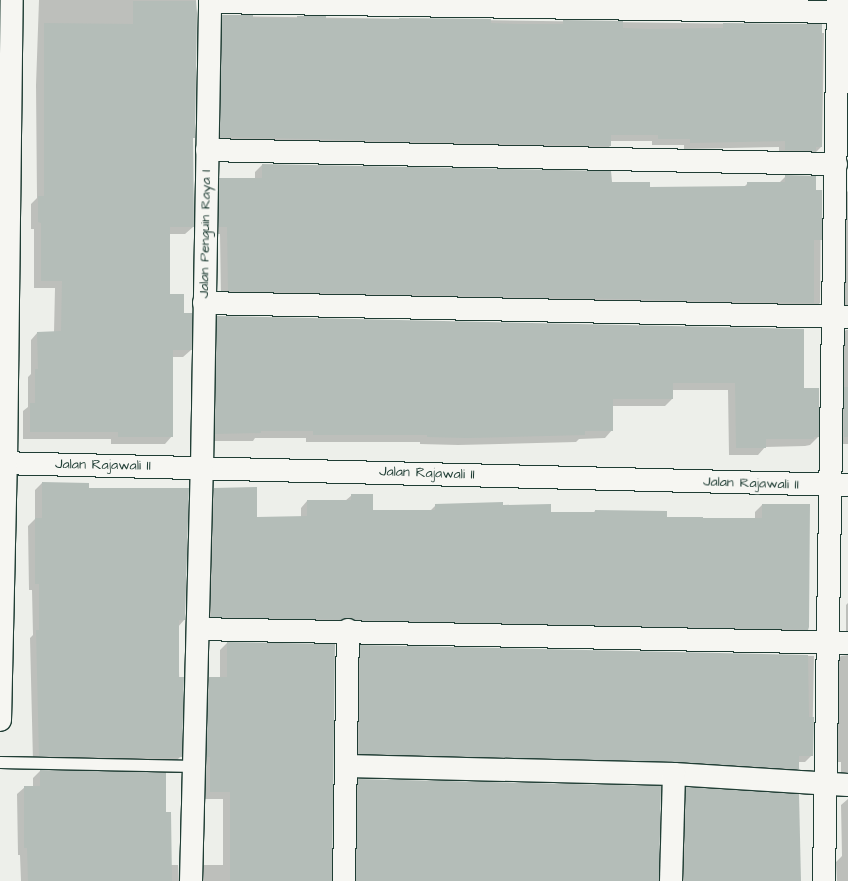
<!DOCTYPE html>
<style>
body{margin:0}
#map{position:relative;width:848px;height:881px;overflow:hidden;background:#edefea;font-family:"Architects Daughter",sans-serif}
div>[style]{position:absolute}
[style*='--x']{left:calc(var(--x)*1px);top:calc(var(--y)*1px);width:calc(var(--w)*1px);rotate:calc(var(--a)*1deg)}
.shadow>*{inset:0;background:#0003}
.building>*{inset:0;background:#b4bdb8}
.roads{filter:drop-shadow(1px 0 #1f3d34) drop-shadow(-1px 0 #1f3d34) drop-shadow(0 1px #1f3d34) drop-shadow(0 -1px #1f3d34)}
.lane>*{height:11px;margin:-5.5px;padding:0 5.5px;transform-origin:5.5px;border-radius:5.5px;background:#f6f6f2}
.street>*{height:22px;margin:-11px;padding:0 11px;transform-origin:11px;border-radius:11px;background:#f6f6f2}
.secondary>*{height:22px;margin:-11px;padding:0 11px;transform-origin:11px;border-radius:11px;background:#f6f6f2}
span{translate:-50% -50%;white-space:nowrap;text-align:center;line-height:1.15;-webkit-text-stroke:4px #f6f6f2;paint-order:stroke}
.street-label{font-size:14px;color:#1f3d34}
</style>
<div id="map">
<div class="shadow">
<div style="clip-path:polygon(39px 0,196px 0,194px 137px,192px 139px,193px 227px,185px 234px,168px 234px,169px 295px,183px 314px,191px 350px,183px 357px,172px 357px,172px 436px,165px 444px,111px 444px,111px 439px,23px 439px,23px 411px,28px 407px,28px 377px,31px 374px,31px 340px,38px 332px,54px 332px,55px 288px,34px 288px,34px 229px,31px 229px,31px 204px,37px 198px,36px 85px)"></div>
<div style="clip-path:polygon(223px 16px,805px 25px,805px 33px,824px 33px,822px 146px,815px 153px,779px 157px,779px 147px,684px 149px,684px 145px,652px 145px,652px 141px,610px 141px,610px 146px,603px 153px,214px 144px,216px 23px)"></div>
<div style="clip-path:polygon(848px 35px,848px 153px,841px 153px)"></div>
<div style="clip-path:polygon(262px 165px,612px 183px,649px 188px,744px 187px,748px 183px,779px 183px,786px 176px,815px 191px,821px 191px,820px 303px,812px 310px,221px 298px,220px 234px,212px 234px,213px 187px,220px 179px,255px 179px,255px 172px)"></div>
<div style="clip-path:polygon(848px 191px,848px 314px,839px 311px,841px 198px)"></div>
<div style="clip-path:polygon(218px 317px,803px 389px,818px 437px,810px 445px,805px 446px,765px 447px,758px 455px,729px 455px,728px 390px,672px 390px,672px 399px,665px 406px,612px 406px,612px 430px,605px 438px,579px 439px,576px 442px,458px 445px,420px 444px,420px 442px,306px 442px,306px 438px,255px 438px,253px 441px,208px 441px,210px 324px)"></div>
<div style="clip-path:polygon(846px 330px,848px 330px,848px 444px,837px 444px,839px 338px)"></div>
<div style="clip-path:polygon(42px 483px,88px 489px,188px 489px,184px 620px,178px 627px,181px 756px,174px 763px,33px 762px,30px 638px,33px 635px,32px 590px,29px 590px,28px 526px,35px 519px,35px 490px)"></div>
<div style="clip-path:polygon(214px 489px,256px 518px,301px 518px,301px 508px,307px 501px,345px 501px,352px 495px,372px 511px,430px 511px,436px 505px,502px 506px,550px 513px,593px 513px,595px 511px,666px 518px,755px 519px,755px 512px,762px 505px,808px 629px,801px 636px,204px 623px,208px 495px)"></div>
<div style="clip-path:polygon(848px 603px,848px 640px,846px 639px,846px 605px)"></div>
<div style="clip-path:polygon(227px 643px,330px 881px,197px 881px,197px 872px,204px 865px,223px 865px,223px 799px,203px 799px,202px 685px,209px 678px,220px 678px,220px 650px)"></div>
<div style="clip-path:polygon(361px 646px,814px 656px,812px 755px,805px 762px,798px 762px,798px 769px,791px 776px,352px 760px,354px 653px)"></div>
<div style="clip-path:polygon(848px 655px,848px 781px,841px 779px,841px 762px,832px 762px,834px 663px,841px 656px)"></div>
<div style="clip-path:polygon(40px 771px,165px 773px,165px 813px,171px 865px,178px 865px,179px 881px,21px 881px,20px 855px,18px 855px,17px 794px,25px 787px,33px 787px,33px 778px)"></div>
<div style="clip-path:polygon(359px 780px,658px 881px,350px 881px,351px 787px)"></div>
<div style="clip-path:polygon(687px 788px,800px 881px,677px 881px,679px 796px)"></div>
<div style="clip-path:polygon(848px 799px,848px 881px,837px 881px,836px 862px,842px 856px,841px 805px)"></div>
</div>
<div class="building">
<div style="clip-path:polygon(133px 1px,196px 1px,197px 13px,195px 138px,193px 138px,194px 227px,170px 227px,170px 294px,184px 294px,184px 313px,192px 313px,192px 350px,173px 350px,173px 437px,118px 437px,118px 432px,30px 432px,30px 403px,35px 403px,35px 369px,38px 369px,37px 332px,61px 331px,62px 281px,41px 281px,41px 223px,38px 222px,38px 196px,44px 196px,44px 23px,133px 24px)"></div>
<div style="clip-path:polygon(222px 15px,253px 15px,253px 18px,297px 18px,297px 16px,326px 16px,326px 19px,399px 19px,399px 18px,491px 19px,491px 23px,518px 24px,563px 24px,563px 20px,623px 21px,623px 28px,648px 29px,723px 28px,723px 23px,822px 24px,822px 147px,816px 147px,816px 151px,785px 150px,785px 141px,690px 143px,690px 139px,658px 139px,658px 135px,611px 135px,611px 146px,220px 137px)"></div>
<div style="clip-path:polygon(262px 164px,611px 171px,612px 182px,650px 182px,650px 187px,747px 186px,747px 182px,785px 182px,785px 175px,816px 176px,816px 190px,822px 190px,822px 240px,814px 240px,814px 303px,228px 291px,227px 227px,219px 227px,219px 178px,262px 178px)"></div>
<div style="clip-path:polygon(217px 316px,804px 329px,804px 388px,819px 388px,819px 437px,814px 437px,814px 439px,766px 439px,766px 448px,736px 448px,735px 383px,673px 383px,673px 399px,613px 399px,613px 431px,585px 431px,585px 435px,467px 438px,427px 437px,427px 435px,313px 435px,313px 431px,261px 431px,261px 433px,215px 434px)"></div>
<div style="clip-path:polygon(844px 387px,848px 387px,848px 437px,844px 437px)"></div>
<div style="clip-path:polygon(42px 482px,89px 483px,89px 488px,189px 488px,185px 620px,179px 620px,179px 677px,184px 677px,182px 757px,166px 758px,39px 756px,36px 630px,39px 630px,39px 584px,35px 584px,35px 518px,42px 518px)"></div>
<div style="clip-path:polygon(257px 487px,257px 517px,307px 516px,307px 500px,351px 500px,351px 494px,373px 494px,373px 510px,435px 510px,435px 504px,503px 502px,503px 505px,551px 504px,551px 512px,595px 512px,595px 510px,667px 511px,667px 517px,703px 517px,703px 518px,762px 518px,762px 504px,810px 504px,809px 627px,808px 630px,355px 620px,349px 618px,341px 620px,211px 617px,214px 488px)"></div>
<div style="clip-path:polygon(227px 642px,335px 644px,332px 881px,230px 881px,230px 792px,210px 792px,210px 757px,207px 757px,209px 677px,227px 677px)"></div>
<div style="clip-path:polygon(360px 645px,808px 655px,809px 717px,814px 717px,813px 756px,799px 756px,799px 769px,674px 762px,359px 754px)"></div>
<div style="clip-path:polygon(40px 770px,166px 772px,166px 812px,171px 812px,172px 881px,28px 881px,27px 848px,24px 848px,24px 786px,40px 786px)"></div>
<div style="clip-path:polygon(358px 779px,661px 786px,659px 881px,356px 881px)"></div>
<div style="clip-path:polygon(686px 787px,799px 794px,801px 881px,684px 881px)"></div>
</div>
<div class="roads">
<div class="lane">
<div style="--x:0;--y:762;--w:195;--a:1.2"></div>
</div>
<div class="street">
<div style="--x:210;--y:2;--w:628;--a:0.91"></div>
<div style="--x:207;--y:150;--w:629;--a:1.28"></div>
<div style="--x:204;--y:303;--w:644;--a:1.25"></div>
<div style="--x:0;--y:463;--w:848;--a:1.49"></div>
<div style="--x:198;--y:629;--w:650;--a:1.23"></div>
<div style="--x:347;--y:766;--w:327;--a:1.4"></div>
<div style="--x:674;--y:774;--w:174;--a:3.6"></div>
<div style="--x:191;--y:881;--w:414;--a:-88.5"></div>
<div style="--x:202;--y:467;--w:467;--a:-89"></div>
<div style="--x:344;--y:881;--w:251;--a:-89.1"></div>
<div style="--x:671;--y:881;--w:107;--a:-88.4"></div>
<div style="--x:824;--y:881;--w:881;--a:-89.09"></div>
</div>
<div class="secondary">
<div style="--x:0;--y:720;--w:257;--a:-88.7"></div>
<div style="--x:6;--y:463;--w:463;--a:-89.3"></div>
</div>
</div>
<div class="street-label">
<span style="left:205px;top:234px;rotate:-89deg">Jalan Penguin Raya I</span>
<span style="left:103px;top:465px;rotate:1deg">Jalan Rajawali II</span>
<span style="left:427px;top:473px;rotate:2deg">Jalan Rajawali II</span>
<span style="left:751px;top:483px;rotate:2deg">Jalan Rajawali II</span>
</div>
</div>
